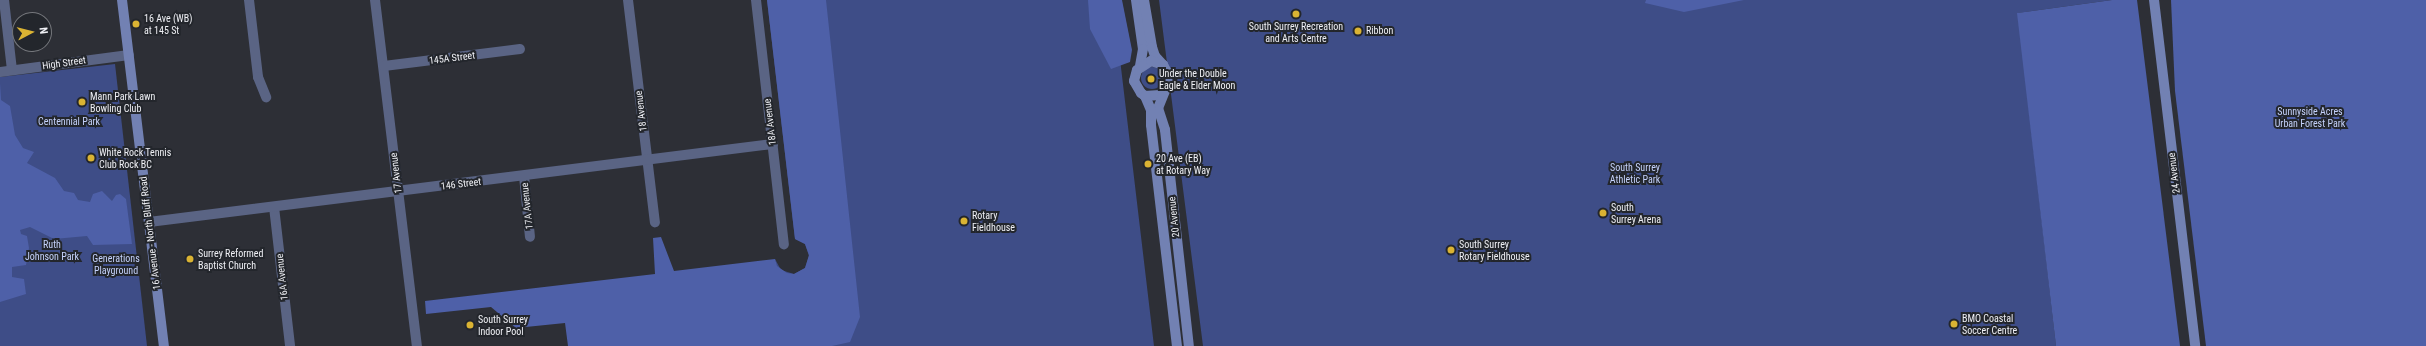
<!DOCTYPE html>
<style>
body{margin:0}
#map{position:relative;width:2426px;height:346px;overflow:hidden;background:#2d2f36;font-family:"Roboto Condensed",sans-serif}
div>[style]{position:absolute}
[style*='--x']{left:calc(var(--x)*1px);top:calc(var(--y)*1px);width:calc(var(--w)*1px);rotate:calc(var(--a)*1deg)}
.green>*{inset:0;background:#3e4d87}
.round{border-radius:50%}
.forest>*{inset:0;background:#4e60a8}
.street>*{height:10px;margin:-5px;padding:0 5px;transform-origin:5px;border-radius:5px;background:#5a6484}
.secondary>*{height:10px;margin:-5px;padding:0 5px;transform-origin:5px;border-radius:5px;background:#7281b3}
.dots>*{width:11px;height:11px;translate:-50% -50%;box-sizing:border-box;border:2px solid #23262c;border-radius:50%}
span{translate:-50% -50%;white-space:nowrap;text-align:center;line-height:1.15;-webkit-text-stroke:4px #23262c;paint-order:stroke}
.poi-label{font-size:10px;color:#eff0f5}
.left{translate:0 -50%;text-align:left}
.street-label{font-size:10px;color:#eff0f5}
.park-label{font-size:10px;color:#c5d2fb}
.north{position:absolute;left:12px;top:12px;width:40px;height:40px;box-sizing:border-box;background:#23262c;border:1px solid #75777c;border-radius:50%;rotate:83deg;font-size:11px;font-weight:700;line-height:16px;text-align:center;color:#eff0f5}
.north::after{content:'';display:block;margin:auto;width:14px;height:18px;background:#dab333;clip-path:polygon(50% 0,100% 100%,50% 72%,0 100%)}
</style>
<div id="map">
<div class="green">
<div style="clip-path:polygon(767px 0,1113px 0,1154px 346px,785px 346px,775px 259px,781px 270px,794px 274px,805px 268px,809px 256px,805px 244px,795px 239px)"></div>
<div style="clip-path:polygon(1159px 0,2112px 0,2018px 13px,2056px 346px,1203px 346px)"></div>
<div style="clip-path:polygon(115px 64px,147px 346px,0 346px,0 77px)"></div>
<div class="round" style="left:1141px;top:67px;width:22px;height:22px"></div>
</div>
<div class="forest">
<div style="clip-path:polygon(767px 0,826px 0,860px 317px,850px 342px,832px 346px,568px 346px,565px 323px,516px 328px,491px 307px,426px 314px,425px 301px,655px 274px,653px 238px,661px 237px,674px 271px,775px 259px,777px 266px,787px 273px,794px 274px,805px 268px,809px 255px,805px 244px,795px 239px)"></div>
<div style="clip-path:polygon(1088px 0,1122px 0,1132px 50px,1130px 62px,1111px 69px,1090px 29px)"></div>
<div style="clip-path:polygon(1646px 0,1744px 0,1684px 12px,1645px 3px)"></div>
<div style="clip-path:polygon(2112px 0,2137px 0,2180px 346px,2056px 346px,2017px 13px)"></div>
<div style="clip-path:polygon(2171px 0,2426px 0,2426px 346px,2206px 346px,2175px 91px)"></div>
<div style="clip-path:polygon(0 83px,1px 100px,10px 106px,15px 135px,23px 148px,34px 152px,27px 163px,55px 178px,64px 191px,74px 193px,78px 200px,90px 202px,93px 194px,102px 191px,112px 201px,116px 195px,120px 194px,126px 199px,132px 244px,93px 245px,87px 236px,54px 239px,30px 227px,20px 230px,21px 234px,27px 236px,29px 248px,26px 265px,12px 267px,12px 277px,24px 279px,26px 294px,0 302px)"></div>
</div>
<div class="street">
<div style="--x:4;--y:0;--w:70;--a:83.5"></div>
<div style="--x:249;--y:0;--w:78;--a:83.3"></div>
<div style="--x:258;--y:77;--w:22;--a:68"></div>
<div style="--x:375;--y:0;--w:349;--a:83.1"></div>
<div style="--x:628;--y:0;--w:224;--a:83.1"></div>
<div style="--x:756;--y:0;--w:246;--a:83.5"></div>
<div style="--x:384;--y:66;--w:137;--a:-7.1"></div>
<div style="--x:0;--y:72;--w:130;--a:-7.5"></div>
<div style="--x:524;--y:176;--w:61;--a:84.4"></div>
<div style="--x:274;--y:207;--w:140;--a:83.4"></div>
<div style="--x:149;--y:222;--w:629;--a:-7.13"></div>
</div>
<div class="secondary">
<div style="--x:122;--y:0;--w:349;--a:83.1"></div>
<div style="--x:1136;--y:0;--w:49;--a:81.9"></div>
<div style="--x:1143;--y:49;--w:17;--a:100"></div>
<div style="--x:1144;--y:0;--w:48;--a:80.3"></div>
<div style="--x:1152;--y:47;--w:9;--a:72"></div>
<div style="--x:1155;--y:56;--w:12;--a:48"></div>
<div style="--x:1163;--y:65;--w:8;--a:60"></div>
<div style="--x:1167;--y:72;--w:5;--a:79"></div>
<div style="--x:1168;--y:77;--w:9;--a:96"></div>
<div style="--x:1167;--y:86;--w:11;--a:128"></div>
<div style="--x:1160;--y:95;--w:15;--a:176"></div>
<div style="--x:1145;--y:96;--w:5;--a:-143"></div>
<div style="--x:1141;--y:93;--w:14;--a:-120"></div>
<div style="--x:1134;--y:81;--w:11;--a:-75"></div>
<div style="--x:1137;--y:70;--w:17;--a:-33"></div>
<div style="--x:1151;--y:61;--w:13;--a:18"></div>
<div style="--x:2154;--y:0;--w:348;--a:83.2"></div>
<div style="--x:1165;--y:91;--w:18;--a:112"></div>
<div style="--x:1158;--y:108;--w:23;--a:72"></div>
<div style="--x:1165;--y:130;--w:217;--a:83.7"></div>
<div style="--x:1145;--y:96;--w:15;--a:67"></div>
<div style="--x:1151;--y:110;--w:15;--a:90"></div>
<div style="--x:1151;--y:125;--w:223;--a:83.3"></div>
</div>
<div class="dots">
<div style="left:1296px;top:14px;background:#dab333"></div>
<div style="left:136px;top:24px;background:#dab333"></div>
<div style="left:1358px;top:31px;background:#dab333"></div>
<div style="left:1151px;top:79px;background:#dab333"></div>
<div style="left:82px;top:102px;background:#dab333"></div>
<div style="left:91px;top:158px;background:#dab333"></div>
<div style="left:1148px;top:164px;background:#dab333"></div>
<div style="left:1603px;top:213px;background:#dab333"></div>
<div style="left:964px;top:221px;background:#dab333"></div>
<div style="left:1451px;top:250px;background:#dab333"></div>
<div style="left:190px;top:259px;background:#dab333"></div>
<div style="left:1954px;top:324px;background:#dab333"></div>
<div style="left:470px;top:325px;background:#dab333"></div>
</div>
<div class="poi-label">
<span class="left" style="left:144px;top:24px">16 Ave (WB)<br>at 145 St</span>
<span style="left:1296px;top:32px">South Surrey Recreation<br>and Arts Centre</span>
<span class="left" style="left:1366px;top:31px">Ribbon</span>
<span class="left" style="left:1159px;top:79px">Under the Double<br>Eagle &amp; Elder Moon</span>
<span class="left" style="left:90px;top:102px">Mann Park Lawn<br>Bowling Club</span>
<span class="left" style="left:99px;top:158px">White Rock Tennis<br>Club Rock BC</span>
<span class="left" style="left:1156px;top:164px">20 Ave (EB)<br>at Rotary Way</span>
<span class="left" style="left:1611px;top:213px">South<br>Surrey Arena</span>
<span class="left" style="left:972px;top:221px">Rotary<br>Fieldhouse</span>
<span class="left" style="left:1459px;top:250px">South Surrey<br>Rotary Fieldhouse</span>
<span class="left" style="left:198px;top:259px">Surrey Reformed<br>Baptist Church</span>
<span class="left" style="left:1962px;top:324px">BMO Coastal<br>Soccer Centre</span>
<span class="left" style="left:478px;top:325px">South Surrey<br>Indoor Pool</span>
</div>
<div class="street-label">
<span style="left:452px;top:58px;rotate:-7deg">145A Street</span>
<span style="left:64px;top:63px;rotate:-8deg">High Street</span>
<span style="left:641px;top:111px;rotate:-97deg">18 Avenue</span>
<span style="left:770px;top:122px;rotate:-97deg">18A Avenue</span>
<span style="left:396px;top:173px;rotate:-97deg">17 Avenue</span>
<span style="left:2174px;top:173px;rotate:-97deg">24 Avenue</span>
<span style="left:461px;top:184px;rotate:-7deg">146 Street</span>
<span style="left:527px;top:206px;rotate:-96deg">17A Avenue</span>
<span style="left:1174px;top:217px;rotate:-96deg">20 Avenue</span>
<span style="left:150px;top:233px;rotate:-97deg">16 Avenue - North Bluff Road</span>
<span style="left:282px;top:277px;rotate:-96deg">16A Avenue</span>
</div>
<div class="park-label">
<span style="left:2310px;top:117px">Sunnyside Acres<br>Urban Forest Park</span>
<span style="left:69px;top:122px">Centennial Park</span>
<span style="left:1635px;top:173px">South Surrey<br>Athletic Park</span>
<span style="left:52px;top:250px">Ruth<br>Johnson Park</span>
<span style="left:116px;top:264px">Generations<br>Playground</span>
</div>
<div class="north">N</div>
</div>
